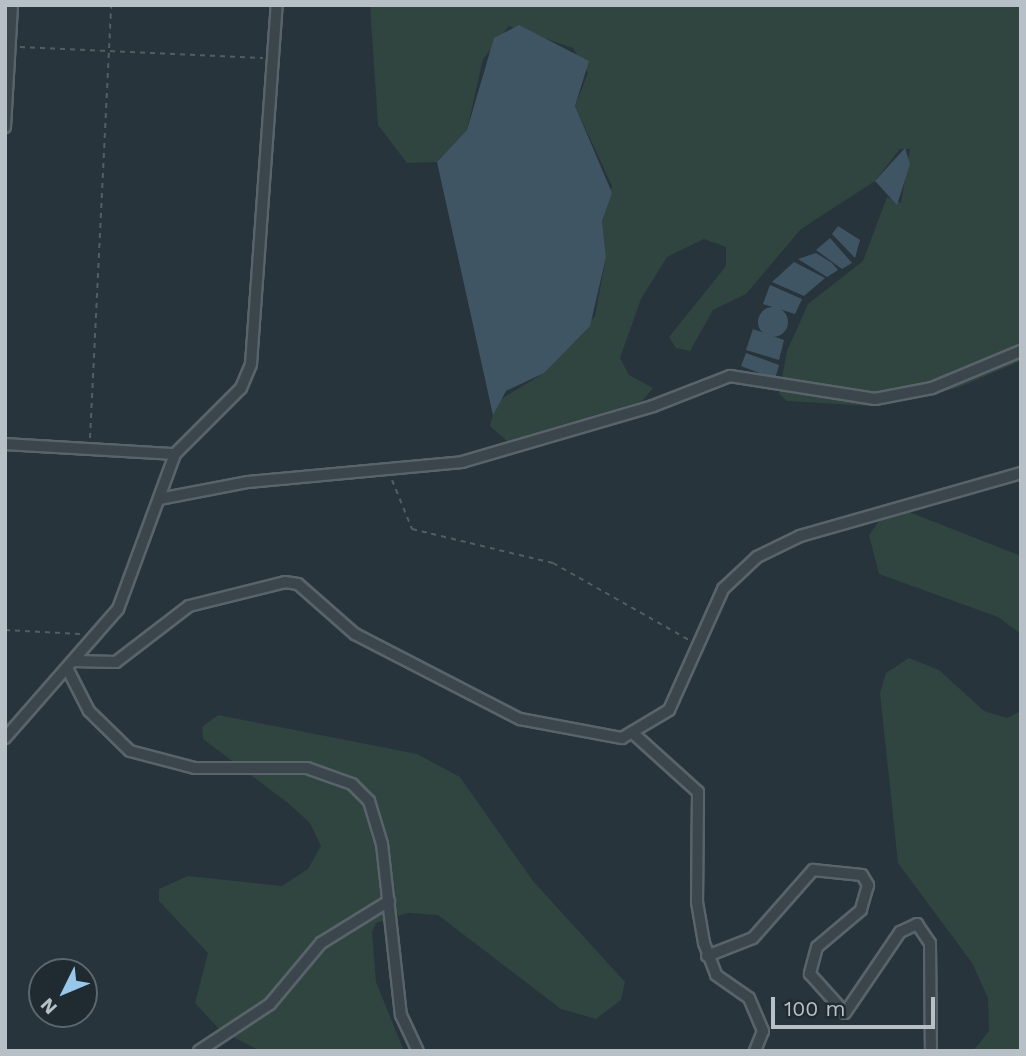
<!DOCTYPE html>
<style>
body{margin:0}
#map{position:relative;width:1026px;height:1056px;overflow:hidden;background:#28343c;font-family:"Work Sans",sans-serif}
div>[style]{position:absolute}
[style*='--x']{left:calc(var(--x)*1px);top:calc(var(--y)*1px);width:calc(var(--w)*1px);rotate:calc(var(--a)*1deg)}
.green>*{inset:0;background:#304440}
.water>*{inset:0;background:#405563}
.round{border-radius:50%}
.path>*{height:2px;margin-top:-1px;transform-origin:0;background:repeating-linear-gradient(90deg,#4e605f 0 5px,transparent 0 10px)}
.roads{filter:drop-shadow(2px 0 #59636a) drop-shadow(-2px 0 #59636a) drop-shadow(0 2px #59636a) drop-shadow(0 -2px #59636a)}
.street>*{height:10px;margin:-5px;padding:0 5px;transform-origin:5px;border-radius:5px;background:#3b454c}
span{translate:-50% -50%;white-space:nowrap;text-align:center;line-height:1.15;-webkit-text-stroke:7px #202a31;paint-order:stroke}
.frame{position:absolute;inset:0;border:7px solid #b7c0c7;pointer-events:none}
.north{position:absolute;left:28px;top:958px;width:70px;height:70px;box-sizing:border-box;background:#202a31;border:2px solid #5c666d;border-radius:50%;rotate:227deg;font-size:19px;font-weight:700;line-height:28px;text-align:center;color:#b7c0c7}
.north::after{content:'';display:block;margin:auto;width:24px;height:32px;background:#98c7ec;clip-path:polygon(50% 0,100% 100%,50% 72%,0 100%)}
.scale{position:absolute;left:771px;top:997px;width:164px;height:32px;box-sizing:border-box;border:4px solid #b7c0c7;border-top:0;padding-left:9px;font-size:21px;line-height:24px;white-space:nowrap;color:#b7c0c7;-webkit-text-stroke:5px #202a31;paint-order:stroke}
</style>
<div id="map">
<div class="green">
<div style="clip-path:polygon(370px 5px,1021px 5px,1021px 361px,957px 388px,871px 406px,787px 401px,779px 394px,787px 351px,808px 304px,863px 261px,887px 197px,901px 203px,910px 149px,900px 149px,875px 181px,801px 229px,746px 294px,713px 310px,690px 351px,676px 348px,669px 337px,726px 266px,726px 247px,704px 239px,667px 257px,641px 299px,620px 358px,629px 375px,653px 388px,642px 401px,507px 441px,490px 426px,496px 402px,544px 373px,595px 316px,606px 257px,602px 221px,612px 186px,575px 106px,588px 73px,573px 48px,509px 26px,483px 59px,467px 130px,437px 162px,407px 163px,378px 125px)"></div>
<div style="clip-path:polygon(909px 512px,1021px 556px,1021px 634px,998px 617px,879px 574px,869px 535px,879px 521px)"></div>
<div style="clip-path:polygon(909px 658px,939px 670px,984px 711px,1007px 718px,1021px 711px,1021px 1051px,973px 1051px,989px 1031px,988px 998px,972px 963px,898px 863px,880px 693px,886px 673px)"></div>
<div style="clip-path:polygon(218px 715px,417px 754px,460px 777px,533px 881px,625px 982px,621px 1000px,596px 1019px,561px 1009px,438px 915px,408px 913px,376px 923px,372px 932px,376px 982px,404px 1051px,260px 1051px,220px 1030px,195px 1003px,208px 953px,159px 901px,159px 889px,188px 876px,282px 886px,308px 869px,321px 846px,310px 823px,288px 803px,203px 739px,202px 727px)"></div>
</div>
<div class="water">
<div style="clip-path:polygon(519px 25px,589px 61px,575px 106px,612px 193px,602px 221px,606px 257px,590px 326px,544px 373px,506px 391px,493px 415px,437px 162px,467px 130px,494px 38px)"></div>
<div style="clip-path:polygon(905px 148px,910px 164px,897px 205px,875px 181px)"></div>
<div style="clip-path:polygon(838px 226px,860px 240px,855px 258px,832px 234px)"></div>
<div style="clip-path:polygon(830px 238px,852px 263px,842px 269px,816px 250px)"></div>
<div style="clip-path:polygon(816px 253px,832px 263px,838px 270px,827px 277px,798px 259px)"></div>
<div style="clip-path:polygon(794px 262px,825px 278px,804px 296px,772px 282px)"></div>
<div style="clip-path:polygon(770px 285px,802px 299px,795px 314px,763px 304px)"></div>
<div class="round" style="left:758px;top:307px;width:30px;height:30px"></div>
<div style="clip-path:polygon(753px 329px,784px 340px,779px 360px,746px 350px)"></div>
<div style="clip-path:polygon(746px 353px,779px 365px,775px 379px,741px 366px)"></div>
</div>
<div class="path">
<div style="--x:20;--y:47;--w:243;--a:2.6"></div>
<div style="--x:90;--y:438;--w:434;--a:-87.2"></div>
<div style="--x:392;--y:480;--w:53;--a:67.8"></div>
<div style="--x:412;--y:529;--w:145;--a:13.6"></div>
<div style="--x:553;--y:563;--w:156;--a:29.5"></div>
<div style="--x:5;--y:630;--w:75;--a:3.1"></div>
</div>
<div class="roads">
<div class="street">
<div style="--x:5;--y:127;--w:122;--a:-86.7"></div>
<div style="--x:5;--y:444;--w:170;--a:3.4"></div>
<div style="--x:159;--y:499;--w:91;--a:-10.8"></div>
<div style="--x:248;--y:482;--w:215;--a:-5.3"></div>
<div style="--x:462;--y:462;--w:199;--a:-16.3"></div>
<div style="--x:653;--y:406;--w:83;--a:-21.3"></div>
<div style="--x:730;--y:376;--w:147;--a:9"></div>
<div style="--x:875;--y:399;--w:58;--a:-10.9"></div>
<div style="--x:932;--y:388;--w:96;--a:-22.6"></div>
<div style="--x:74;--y:661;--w:42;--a:1.4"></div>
<div style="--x:116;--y:662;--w:92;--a:-37.5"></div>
<div style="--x:189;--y:606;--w:99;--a:-14"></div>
<div style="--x:285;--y:582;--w:13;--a:9"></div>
<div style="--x:298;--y:584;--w:76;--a:41.3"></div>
<div style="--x:355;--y:634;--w:186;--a:27.3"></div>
<div style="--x:520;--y:719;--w:104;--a:10.6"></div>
<div style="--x:622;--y:738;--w:55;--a:-30.8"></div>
<div style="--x:669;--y:710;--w:133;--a:-65.9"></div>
<div style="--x:723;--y:589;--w:47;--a:-43.3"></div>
<div style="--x:757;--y:557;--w:48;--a:-26"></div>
<div style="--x:800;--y:536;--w:230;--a:-15.9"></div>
<div style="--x:67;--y:668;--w:48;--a:62.9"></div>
<div style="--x:89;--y:711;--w:57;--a:44.3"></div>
<div style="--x:130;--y:751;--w:67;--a:14.7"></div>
<div style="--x:195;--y:768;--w:112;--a:0"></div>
<div style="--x:307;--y:768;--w:48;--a:19.6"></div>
<div style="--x:352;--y:784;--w:24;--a:45"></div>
<div style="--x:369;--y:801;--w:45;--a:73.2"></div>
<div style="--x:382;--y:844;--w:172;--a:83.7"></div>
<div style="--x:401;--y:1015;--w:40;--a:65"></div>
<div style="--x:635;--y:735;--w:85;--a:42.1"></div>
<div style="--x:698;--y:792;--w:110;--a:90.5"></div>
<div style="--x:697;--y:902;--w:42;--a:80.3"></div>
<div style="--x:704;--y:943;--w:34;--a:69"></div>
<div style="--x:716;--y:975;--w:40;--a:34.9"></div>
<div style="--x:749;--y:998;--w:36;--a:67"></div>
<div style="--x:763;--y:1031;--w:22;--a:112"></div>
<div style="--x:5;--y:738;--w:171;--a:-48.8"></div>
<div style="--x:118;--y:609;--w:165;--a:-69.8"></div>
<div style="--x:175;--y:454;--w:93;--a:-45"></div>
<div style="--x:241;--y:388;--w:26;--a:-67"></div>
<div style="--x:251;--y:364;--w:360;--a:-85.9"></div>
<div style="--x:707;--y:956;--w:49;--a:-21.4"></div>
<div style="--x:753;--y:938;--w:91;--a:-48.6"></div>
<div style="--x:813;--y:870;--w:49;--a:5.8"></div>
<div style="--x:862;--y:875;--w:12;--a:59"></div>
<div style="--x:868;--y:885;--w:26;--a:106"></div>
<div style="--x:861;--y:910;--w:57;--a:139.9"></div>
<div style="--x:817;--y:947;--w:28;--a:105"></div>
<div style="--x:810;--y:974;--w:52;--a:48.1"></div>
<div style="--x:845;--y:1013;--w:98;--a:-55.8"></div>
<div style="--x:900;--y:932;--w:19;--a:-25"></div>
<div style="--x:917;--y:924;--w:23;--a:56"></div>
<div style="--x:930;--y:943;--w:108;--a:89.5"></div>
<div style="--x:199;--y:1051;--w:85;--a:-33.5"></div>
<div style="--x:270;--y:1004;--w:80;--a:-50.1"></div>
<div style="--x:321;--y:943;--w:80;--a:-31.7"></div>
</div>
</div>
<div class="frame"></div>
<div class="north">N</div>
<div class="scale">100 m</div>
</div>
